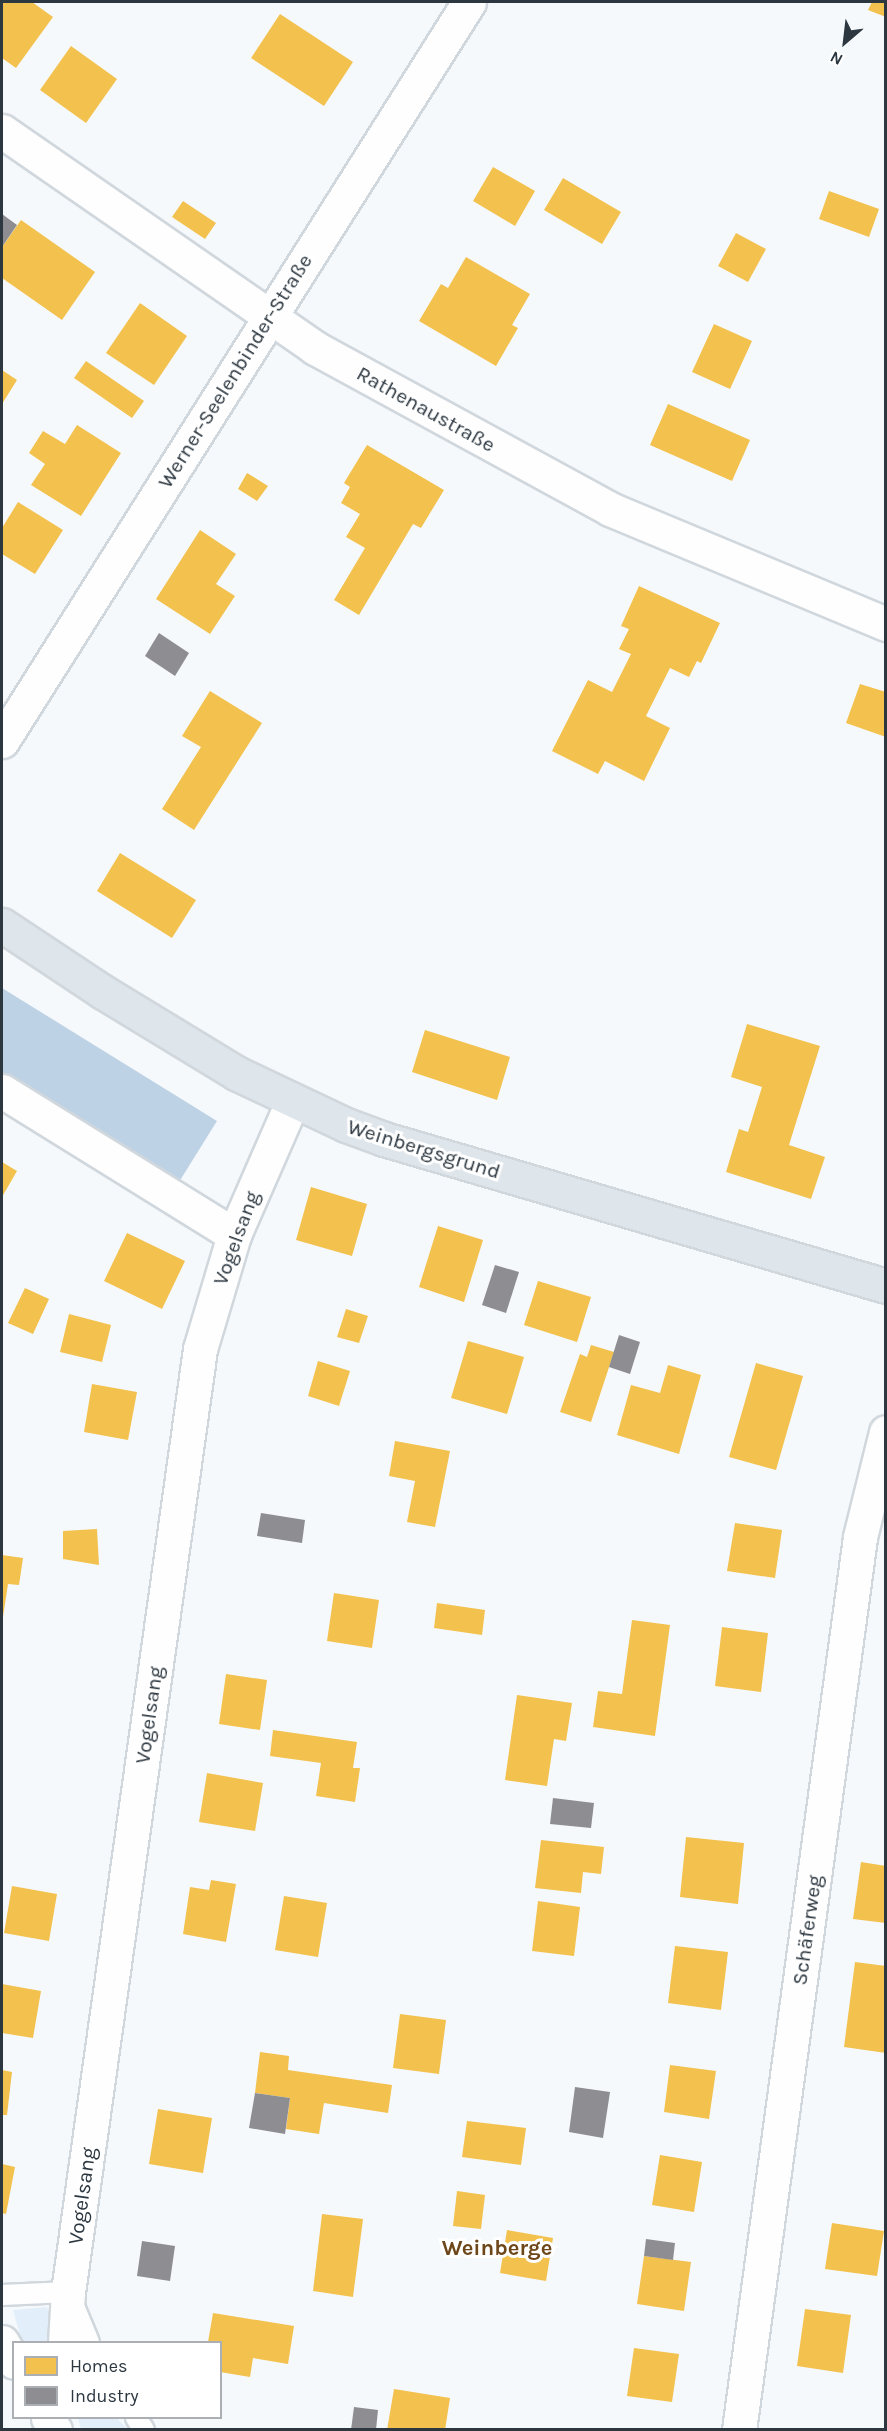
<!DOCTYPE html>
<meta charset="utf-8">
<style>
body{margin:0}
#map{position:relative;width:887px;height:2431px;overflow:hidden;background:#f6f9fb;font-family:Karla,sans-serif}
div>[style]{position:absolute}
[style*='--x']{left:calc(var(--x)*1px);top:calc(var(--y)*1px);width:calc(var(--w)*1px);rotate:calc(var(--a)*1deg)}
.green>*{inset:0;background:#e2effa}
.water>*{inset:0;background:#bed2e5}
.homes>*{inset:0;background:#f2c14e}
.industry>*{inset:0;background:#8d8d92}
.roads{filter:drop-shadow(2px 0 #d0d7dd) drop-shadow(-2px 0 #d0d7dd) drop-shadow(0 2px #d0d7dd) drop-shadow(0 -2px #d0d7dd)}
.lane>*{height:20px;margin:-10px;padding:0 10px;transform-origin:10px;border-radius:10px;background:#fefefe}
.street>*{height:33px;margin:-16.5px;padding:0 16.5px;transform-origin:16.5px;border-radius:16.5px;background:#fefefe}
.primary>*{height:33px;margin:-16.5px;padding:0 16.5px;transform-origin:16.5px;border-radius:16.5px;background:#dee5eb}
span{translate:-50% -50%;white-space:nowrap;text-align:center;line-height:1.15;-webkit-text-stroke:6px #fff;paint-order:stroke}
.street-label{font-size:21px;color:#2c3740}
.neighbourhood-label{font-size:22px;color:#6d4619;font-weight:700}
.frame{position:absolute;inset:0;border:3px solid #2c3740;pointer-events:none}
.legend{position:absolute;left:12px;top:2341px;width:210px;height:78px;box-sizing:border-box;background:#fff;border:2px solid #abafb3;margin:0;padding:8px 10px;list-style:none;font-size:18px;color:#2c3740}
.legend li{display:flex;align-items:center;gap:12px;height:30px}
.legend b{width:30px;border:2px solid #abafb3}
.north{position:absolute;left:815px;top:12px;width:60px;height:60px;-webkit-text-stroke:4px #fff;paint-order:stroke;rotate:208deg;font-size:16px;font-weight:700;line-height:24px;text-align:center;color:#2c3740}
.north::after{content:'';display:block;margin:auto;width:21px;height:27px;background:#2c3740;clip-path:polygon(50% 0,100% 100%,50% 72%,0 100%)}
</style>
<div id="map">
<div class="green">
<div style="clip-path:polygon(47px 2307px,49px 2312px,47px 2342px,22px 2342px,13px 2310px)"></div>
<div style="clip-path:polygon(78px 2418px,117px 2418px,127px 2429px,81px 2429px)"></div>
</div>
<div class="water">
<div style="clip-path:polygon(2px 988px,217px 1121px,179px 1182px,2px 1073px)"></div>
</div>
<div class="homes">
<div style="clip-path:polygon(2px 2px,32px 2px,53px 17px,16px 68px,2px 58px)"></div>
<div style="clip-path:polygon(872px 2px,886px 2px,886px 17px,868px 10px)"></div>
<div style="clip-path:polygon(280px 14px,353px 62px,324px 106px,251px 58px)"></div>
<div style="clip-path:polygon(71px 46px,117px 79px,86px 123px,40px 90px)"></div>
<div style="clip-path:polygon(493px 167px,535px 191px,515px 226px,473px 201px)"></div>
<div style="clip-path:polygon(563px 178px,621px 212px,602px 244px,544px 210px)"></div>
<div style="clip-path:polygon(829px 191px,879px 209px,869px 237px,819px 219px)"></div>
<div style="clip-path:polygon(183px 201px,216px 223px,205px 239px,172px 217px)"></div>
<div style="clip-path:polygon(21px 220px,95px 272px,62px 320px,2px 278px,2px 247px)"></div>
<div style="clip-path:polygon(736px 233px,766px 249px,748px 282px,718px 266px)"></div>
<div style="clip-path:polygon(466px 257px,530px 294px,512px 325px,518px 328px,496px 366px,419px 321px,441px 284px,448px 288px)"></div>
<div style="clip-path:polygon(140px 303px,187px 336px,154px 385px,106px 353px)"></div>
<div style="clip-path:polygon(714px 324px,752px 341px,730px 389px,692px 372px)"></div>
<div style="clip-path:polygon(86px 361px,144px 401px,132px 418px,74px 378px)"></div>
<div style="clip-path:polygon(2px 370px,17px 380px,2px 404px)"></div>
<div style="clip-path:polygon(668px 404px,750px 440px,732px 481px,650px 445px)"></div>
<div style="clip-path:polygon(77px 425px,121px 453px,81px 516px,31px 485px,45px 464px,29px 453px,43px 431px,65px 444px)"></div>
<div style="clip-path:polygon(367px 445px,444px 490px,421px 528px,413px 524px,359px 615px,334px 600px,365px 548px,346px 537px,360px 514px,341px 503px,350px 487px,344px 483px)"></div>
<div style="clip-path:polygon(247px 473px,268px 486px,257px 501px,238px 489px)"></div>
<div style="clip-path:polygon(18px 502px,63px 530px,35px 574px,2px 554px,2px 528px)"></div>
<div style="clip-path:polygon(200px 530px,236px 554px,216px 584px,235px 596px,210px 634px,156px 599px)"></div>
<div style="clip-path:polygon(639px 586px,720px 623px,701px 663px,697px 661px,689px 677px,670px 668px,646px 716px,670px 728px,644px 781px,605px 761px,598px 774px,552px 751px,588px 680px,612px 692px,631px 654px,619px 649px,629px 629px,621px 626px)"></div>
<div style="clip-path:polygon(860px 684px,886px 692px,886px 737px,846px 723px)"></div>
<div style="clip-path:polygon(210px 691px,262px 723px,194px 830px,162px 809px,201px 747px,182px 736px)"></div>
<div style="clip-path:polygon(120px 853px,196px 900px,172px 938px,97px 891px)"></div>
<div style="clip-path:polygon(747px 1024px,820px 1046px,789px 1145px,825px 1157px,811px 1199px,726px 1172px,739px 1129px,748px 1132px,762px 1087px,731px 1077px)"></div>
<div style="clip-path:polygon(425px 1030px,510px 1057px,497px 1100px,412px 1072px)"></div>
<div style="clip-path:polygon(2px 1162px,17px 1171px,2px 1197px)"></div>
<div style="clip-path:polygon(311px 1187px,367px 1204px,352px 1256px,296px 1240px)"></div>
<div style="clip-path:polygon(438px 1226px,483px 1240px,464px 1302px,419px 1287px)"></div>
<div style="clip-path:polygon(127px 1233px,185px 1261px,162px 1309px,104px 1281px)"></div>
<div style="clip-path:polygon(538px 1281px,591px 1297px,577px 1342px,524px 1325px)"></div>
<div style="clip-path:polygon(25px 1288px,49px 1299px,33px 1334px,8px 1323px)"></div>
<div style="clip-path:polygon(346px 1309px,368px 1316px,359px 1343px,337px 1337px)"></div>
<div style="clip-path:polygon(69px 1314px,111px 1325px,102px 1362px,60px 1352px)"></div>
<div style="clip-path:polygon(468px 1341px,524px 1357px,507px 1414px,451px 1398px)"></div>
<div style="clip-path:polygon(591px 1345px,614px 1352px,591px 1422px,560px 1412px,580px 1354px,587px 1357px)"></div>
<div style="clip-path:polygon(318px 1361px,350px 1371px,339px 1406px,308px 1396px)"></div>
<div style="clip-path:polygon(756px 1363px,803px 1376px,776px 1470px,729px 1457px)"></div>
<div style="clip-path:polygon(668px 1365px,701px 1375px,679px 1454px,617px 1435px,631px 1385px,660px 1393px)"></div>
<div style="clip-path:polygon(92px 1384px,137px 1392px,128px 1440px,84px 1432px)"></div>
<div style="clip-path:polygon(395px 1441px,450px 1451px,435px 1527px,407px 1522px,415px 1481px,389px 1476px)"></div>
<div style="clip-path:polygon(735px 1523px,782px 1530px,775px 1578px,727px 1571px)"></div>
<div style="clip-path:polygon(97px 1529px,99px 1565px,63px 1559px,63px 1531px)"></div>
<div style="clip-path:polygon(2px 1555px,23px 1558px,19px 1585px,8px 1584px,3px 1617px)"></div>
<div style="clip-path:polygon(334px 1593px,379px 1600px,372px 1648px,327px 1641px)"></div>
<div style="clip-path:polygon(437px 1603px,485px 1610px,482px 1635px,434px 1628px)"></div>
<div style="clip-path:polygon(632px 1620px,670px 1625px,655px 1736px,593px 1727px,598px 1691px,622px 1694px)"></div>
<div style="clip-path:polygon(722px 1627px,768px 1633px,761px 1692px,715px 1686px)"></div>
<div style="clip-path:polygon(226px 1674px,267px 1680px,260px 1730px,219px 1724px)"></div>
<div style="clip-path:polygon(517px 1695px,572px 1703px,566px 1741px,554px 1739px,547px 1786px,505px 1780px)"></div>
<div style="clip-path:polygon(273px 1730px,357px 1742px,353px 1768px,360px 1768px,355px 1802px,316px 1796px,321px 1763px,270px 1756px)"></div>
<div style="clip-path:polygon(207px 1773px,263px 1783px,255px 1831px,199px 1822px)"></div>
<div style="clip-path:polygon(686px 1837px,744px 1843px,738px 1904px,680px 1897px)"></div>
<div style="clip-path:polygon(541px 1840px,604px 1847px,601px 1874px,583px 1872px,581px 1893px,535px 1888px)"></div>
<div style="clip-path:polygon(861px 1862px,886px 1866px,886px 1923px,853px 1919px)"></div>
<div style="clip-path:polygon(211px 1880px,236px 1884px,226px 1942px,183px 1934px,190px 1887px,209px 1890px)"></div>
<div style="clip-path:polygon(12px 1886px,57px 1894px,49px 1941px,4px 1933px)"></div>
<div style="clip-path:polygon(284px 1896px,327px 1903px,318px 1957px,275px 1950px)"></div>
<div style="clip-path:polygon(538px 1901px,580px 1907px,574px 1956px,532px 1951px)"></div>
<div style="clip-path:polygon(675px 1946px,728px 1952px,721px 2010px,668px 2003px)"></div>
<div style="clip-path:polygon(855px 1962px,886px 1966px,886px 2053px,844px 2047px)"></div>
<div style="clip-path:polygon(2px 1984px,41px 1991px,33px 2038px,2px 2033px)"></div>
<div style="clip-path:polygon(400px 2014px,446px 2020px,439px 2074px,393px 2068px)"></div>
<div style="clip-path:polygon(260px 2052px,289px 2056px,288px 2070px,392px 2085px,388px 2113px,324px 2103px,319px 2134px,286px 2129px,290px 2098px,255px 2093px)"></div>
<div style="clip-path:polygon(670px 2065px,716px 2071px,709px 2119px,664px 2112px)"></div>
<div style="clip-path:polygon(2px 2070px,12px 2072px,7px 2115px,2px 2115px)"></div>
<div style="clip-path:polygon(158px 2109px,212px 2118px,203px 2173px,149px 2164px)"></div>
<div style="clip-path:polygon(467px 2121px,526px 2128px,521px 2165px,462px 2157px)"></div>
<div style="clip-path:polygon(660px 2155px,702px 2162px,694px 2212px,652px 2205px)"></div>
<div style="clip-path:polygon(2px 2164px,15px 2167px,6px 2214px,2px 2213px)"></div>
<div style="clip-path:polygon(457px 2191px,485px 2195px,481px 2229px,453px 2226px)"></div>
<div style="clip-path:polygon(322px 2214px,363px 2219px,353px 2297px,313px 2291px)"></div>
<div style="clip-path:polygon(832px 2223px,884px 2231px,877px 2276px,825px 2269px)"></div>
<div style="clip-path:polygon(507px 2230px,553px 2238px,546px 2281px,500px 2273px)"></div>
<div style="clip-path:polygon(644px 2256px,691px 2262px,684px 2311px,637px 2304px)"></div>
<div style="clip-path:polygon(805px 2309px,851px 2315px,843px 2373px,797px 2366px)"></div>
<div style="clip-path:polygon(213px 2313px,294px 2326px,288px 2364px,253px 2358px,250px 2377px,220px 2372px,220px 2342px,208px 2342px)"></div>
<div style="clip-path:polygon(634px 2348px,679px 2354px,672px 2402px,627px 2396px)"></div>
<div style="clip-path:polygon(394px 2389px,450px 2398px,445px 2430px,387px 2430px)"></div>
</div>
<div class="industry">
<div style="clip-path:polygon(2px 214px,17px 225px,2px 247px)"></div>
<div style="clip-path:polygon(159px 633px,189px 653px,175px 676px,145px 656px)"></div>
<div style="clip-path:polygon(495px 1265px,519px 1272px,506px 1313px,482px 1305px)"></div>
<div style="clip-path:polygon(619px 1335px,640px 1342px,630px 1374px,609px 1367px)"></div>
<div style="clip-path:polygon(261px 1513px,305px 1520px,302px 1543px,257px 1536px)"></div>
<div style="clip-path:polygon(553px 1798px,594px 1803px,591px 1828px,550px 1824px)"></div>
<div style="clip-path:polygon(575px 2087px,610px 2092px,603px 2138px,569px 2132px)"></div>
<div style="clip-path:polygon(255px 2093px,290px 2098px,285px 2134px,249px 2128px)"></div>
<div style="clip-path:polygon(646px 2239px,675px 2243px,673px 2260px,644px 2256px)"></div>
<div style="clip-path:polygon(142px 2241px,175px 2246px,170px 2281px,137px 2276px)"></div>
<div style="clip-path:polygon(354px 2407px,378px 2410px,376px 2430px,351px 2430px)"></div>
</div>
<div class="roads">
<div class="lane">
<div style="--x:2;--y:2295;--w:66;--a:-2.6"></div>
<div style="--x:68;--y:2292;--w:54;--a:67.2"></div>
<div style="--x:136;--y:2418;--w:14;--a:56"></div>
</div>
<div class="street">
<div style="--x:2;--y:131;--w:381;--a:34.7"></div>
<div style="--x:315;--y:348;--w:336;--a:28.6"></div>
<div style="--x:610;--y:509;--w:299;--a:22.6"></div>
<div style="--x:2;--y:741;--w:874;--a:-57.71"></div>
<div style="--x:2;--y:1091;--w:273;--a:31.8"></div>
<div style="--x:2;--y:2342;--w:23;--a:59"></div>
<div style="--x:65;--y:2342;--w:50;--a:-86.6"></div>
<div style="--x:68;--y:2292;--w:952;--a:-82.03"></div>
<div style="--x:200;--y:1349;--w:119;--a:-73.4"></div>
<div style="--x:234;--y:1235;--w:145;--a:-66.4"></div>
<div style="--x:48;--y:2418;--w:14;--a:60"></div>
<div style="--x:739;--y:2430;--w:901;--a:-82.28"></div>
<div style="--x:860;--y:1537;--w:108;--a:-76.1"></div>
</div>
<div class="primary">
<div style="--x:2;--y:925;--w:121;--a:33.6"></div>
<div style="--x:103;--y:992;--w:156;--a:31.3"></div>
<div style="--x:236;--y:1073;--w:122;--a:25.3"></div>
<div style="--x:346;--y:1125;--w:40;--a:20.2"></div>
<div style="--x:384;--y:1139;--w:523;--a:16.32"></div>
</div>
</div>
<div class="street-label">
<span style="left:235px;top:371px;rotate:-58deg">Werner-Seelenbinder-Straße</span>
<span style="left:426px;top:409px;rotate:29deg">Rathenaustraße</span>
<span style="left:424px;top:1149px;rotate:17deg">Weinbergsgrund</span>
<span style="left:236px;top:1238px;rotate:-70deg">Vogelsang</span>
<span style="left:149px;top:1715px;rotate:-82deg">Vogelsang</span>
<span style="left:807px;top:1930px;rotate:-82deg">Schäferweg</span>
<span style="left:82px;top:2196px;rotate:-82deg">Vogelsang</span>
</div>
<div class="neighbourhood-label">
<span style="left:497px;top:2249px">Weinberge</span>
</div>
<div class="frame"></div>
<ul class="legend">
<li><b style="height:16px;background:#f2c14e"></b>Homes</li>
<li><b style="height:16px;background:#8d8d92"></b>Industry</li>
</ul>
<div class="north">N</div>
</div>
